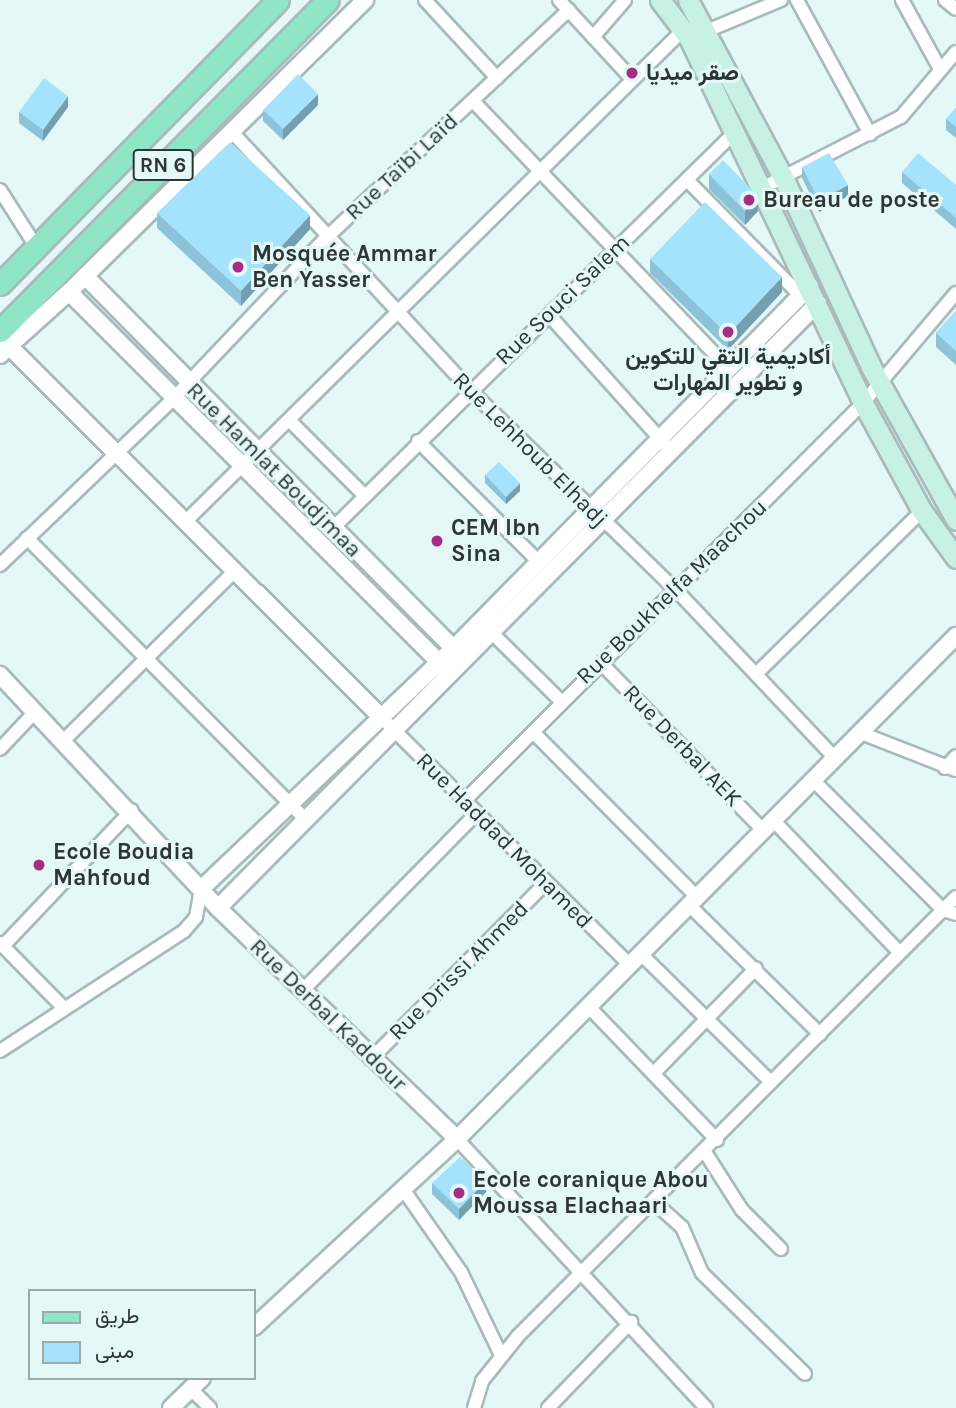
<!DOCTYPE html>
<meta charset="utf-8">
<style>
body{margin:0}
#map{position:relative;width:956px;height:1408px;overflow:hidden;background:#e5f8f8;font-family:Karla,Vazirmatn,sans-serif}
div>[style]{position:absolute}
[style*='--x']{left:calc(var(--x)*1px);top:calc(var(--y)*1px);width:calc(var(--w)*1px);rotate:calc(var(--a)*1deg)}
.roads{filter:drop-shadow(2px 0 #a8baba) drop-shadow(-2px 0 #a8baba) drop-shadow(0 2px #a8baba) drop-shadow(0 -2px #a8baba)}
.minor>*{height:12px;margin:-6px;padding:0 6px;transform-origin:6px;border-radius:6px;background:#fff}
.tertiary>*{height:16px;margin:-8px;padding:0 8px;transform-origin:8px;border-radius:8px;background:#fff}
.secondary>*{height:19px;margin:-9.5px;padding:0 9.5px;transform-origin:9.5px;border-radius:9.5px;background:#c7f2e3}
.primary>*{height:21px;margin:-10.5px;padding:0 10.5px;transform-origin:10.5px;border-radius:10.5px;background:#8fe6c7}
.wall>*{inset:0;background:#8dc3d8}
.shaded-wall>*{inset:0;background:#739fb0}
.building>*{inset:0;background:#a4e3fb}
.dots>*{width:19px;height:19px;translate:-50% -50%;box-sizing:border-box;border:4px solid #e5f8f8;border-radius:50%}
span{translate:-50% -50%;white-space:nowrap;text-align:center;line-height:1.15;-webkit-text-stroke:6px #e5f8f8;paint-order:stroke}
.shield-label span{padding:2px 5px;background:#e5f8f8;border:2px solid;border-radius:5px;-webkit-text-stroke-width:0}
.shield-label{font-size:21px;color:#2e3535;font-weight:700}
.poi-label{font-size:23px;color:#2e3535;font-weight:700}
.left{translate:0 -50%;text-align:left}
.street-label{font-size:23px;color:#2e3535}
.legend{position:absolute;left:28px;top:1289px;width:228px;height:91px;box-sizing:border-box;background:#e5f8f8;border:2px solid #9caaaa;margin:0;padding:9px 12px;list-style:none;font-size:21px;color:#2e3535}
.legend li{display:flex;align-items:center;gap:14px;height:35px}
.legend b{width:35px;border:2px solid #9caaaa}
</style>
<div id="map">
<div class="roads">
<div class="minor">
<div style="--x:425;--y:0;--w:106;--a:47.3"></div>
<div style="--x:559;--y:0;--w:106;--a:47.3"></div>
<div style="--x:797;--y:0;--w:153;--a:61.4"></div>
<div style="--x:902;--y:0;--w:79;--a:61.2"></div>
<div style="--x:945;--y:0;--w:14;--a:39"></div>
<div style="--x:593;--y:37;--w:49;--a:-49.1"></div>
<div style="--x:473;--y:101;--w:369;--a:46.3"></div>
<div style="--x:233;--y:133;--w:350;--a:47.3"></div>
<div style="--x:470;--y:390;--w:289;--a:44.2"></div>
<div style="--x:677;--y:591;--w:231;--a:46.6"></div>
<div style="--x:687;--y:180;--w:163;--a:45.5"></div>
<div style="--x:762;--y:188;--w:156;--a:-27.1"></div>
<div style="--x:901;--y:117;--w:85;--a:-49.8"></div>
<div style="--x:0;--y:190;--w:65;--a:57.5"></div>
<div style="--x:549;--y:315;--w:181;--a:48.1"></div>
<div style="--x:290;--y:421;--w:105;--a:45"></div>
<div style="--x:418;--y:441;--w:171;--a:45"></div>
<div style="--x:186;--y:521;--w:697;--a:-44.65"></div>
<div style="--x:682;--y:31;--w:27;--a:-2"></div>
<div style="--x:709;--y:30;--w:78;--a:-22.6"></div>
<div style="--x:332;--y:529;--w:566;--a:-44.57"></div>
<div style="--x:27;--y:538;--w:395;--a:45.3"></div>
<div style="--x:0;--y:565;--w:238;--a:-43.8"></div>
<div style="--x:172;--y:400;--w:224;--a:-46.5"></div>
<div style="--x:326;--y:238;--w:333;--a:-43.2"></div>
<div style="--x:493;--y:634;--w:95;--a:44.6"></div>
<div style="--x:601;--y:663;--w:233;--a:45.9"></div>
<div style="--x:756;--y:674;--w:233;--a:-44.5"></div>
<div style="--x:380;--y:716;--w:351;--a:44.9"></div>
<div style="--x:533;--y:732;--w:233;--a:45.2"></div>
<div style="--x:861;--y:733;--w:102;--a:21.3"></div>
<div style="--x:63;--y:741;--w:243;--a:-44.7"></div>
<div style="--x:0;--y:749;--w:51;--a:-46.6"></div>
<div style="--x:945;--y:768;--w:16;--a:-47"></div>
<div style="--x:813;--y:780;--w:184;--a:45"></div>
<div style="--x:943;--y:910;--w:14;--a:17"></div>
<div style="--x:464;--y:801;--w:564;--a:-44.93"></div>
<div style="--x:863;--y:403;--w:144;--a:-49.8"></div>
<div style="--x:773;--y:820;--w:182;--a:46.3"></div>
<div style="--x:689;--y:905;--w:184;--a:44.6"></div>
<div style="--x:0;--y:943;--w:90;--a:45.5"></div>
<div style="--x:3;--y:946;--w:187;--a:-46.5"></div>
<div style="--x:641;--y:954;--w:182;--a:44.6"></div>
<div style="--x:302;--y:991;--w:248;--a:-45.5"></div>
<div style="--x:588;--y:1006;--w:186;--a:46.1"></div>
<div style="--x:0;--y:1051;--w:220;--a:-33.1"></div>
<div style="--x:184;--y:931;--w:18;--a:-49"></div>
<div style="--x:196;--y:917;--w:28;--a:-80"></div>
<div style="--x:371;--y:1059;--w:248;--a:-45.2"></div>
<div style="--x:654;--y:1073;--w:146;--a:-45.8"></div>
<div style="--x:457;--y:1139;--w:367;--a:47.2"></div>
<div style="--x:705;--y:1152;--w:69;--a:57.5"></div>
<div style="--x:742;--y:1210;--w:55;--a:45"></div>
<div style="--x:403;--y:1189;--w:101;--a:55.1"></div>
<div style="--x:461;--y:1272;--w:92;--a:64.3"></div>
<div style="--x:654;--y:1202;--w:38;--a:42"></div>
<div style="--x:682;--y:1227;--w:50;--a:66.5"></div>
<div style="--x:702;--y:1273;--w:144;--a:44.4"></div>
<div style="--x:191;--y:1389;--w:27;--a:45"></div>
<div style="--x:474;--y:1408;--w:28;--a:-73"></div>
<div style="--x:482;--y:1381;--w:58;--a:-51.3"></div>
<div style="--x:518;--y:1336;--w:620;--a:-45.07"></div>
<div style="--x:548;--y:1408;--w:120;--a:-46"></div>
</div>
<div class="tertiary">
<div style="--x:85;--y:276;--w:532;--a:45.3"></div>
<div style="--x:69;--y:292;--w:533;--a:45"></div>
<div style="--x:2;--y:338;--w:11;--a:49"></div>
<div style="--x:9;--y:346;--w:81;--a:-42"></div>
<div style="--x:69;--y:292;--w:416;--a:-44.6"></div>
<div style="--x:0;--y:355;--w:13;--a:-45"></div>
<div style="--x:9;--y:346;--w:524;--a:44.92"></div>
<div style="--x:0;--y:675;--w:319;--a:46.9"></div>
<div style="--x:218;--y:908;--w:332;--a:44"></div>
<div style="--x:201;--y:889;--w:348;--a:-43.6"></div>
<div style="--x:453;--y:649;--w:509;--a:-45.48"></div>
<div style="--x:218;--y:908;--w:852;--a:-45.24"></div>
<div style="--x:254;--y:1327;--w:277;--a:-42.8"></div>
<div style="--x:457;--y:1139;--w:709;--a:-45.23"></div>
<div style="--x:171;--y:1408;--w:43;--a:-44.1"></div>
</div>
<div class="secondary">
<div style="--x:660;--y:0;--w:48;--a:52.7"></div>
<div style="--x:689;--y:38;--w:404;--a:64.5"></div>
<div style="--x:863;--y:403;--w:123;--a:61.4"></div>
<div style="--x:922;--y:511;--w:58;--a:54.1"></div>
<div style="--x:688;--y:0;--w:201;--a:61.8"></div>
<div style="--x:783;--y:177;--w:209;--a:65.1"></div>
<div style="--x:871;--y:367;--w:175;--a:60.9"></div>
</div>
<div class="primary">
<div style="--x:0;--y:284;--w:397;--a:-45.6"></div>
<div style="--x:0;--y:331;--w:466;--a:-45.3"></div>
</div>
</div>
<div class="wall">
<div style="clip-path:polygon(318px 105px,283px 140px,263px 121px,263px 110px)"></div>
<div style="clip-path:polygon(68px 107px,43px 141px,19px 123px,19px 112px)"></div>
<div style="clip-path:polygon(956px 108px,956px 138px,946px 130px,946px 119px)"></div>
<div style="clip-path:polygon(802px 167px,848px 196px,819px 212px,802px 178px)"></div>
<div style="clip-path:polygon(902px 172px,956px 185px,956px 229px,902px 183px)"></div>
<div style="clip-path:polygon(709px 174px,758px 211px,745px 225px,709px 189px)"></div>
<div style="clip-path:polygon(157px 213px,310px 229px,241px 306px,157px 228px)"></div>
<div style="clip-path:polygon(650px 259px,782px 292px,728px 350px,650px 273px)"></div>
<div style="clip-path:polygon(956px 311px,956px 365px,936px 347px,936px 333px)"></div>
<div style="clip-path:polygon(485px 475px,520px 491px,506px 504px,485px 483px)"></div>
<div style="clip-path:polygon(432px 1183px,486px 1192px,459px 1220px,432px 1194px)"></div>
</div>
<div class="shaded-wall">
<div style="clip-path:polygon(318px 94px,318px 105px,283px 140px,283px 129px)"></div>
<div style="clip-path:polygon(68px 96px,68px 107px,43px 141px,43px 130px)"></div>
<div style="clip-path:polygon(848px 185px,848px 196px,819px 212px,819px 201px)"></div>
<div style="clip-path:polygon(758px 196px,758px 211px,745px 225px,745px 211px)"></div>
<div style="clip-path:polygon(310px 215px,310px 229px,241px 306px,241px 291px)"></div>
<div style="clip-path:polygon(782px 277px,782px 292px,728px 350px,728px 335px)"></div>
<div style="clip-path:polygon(520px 483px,520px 491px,506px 504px,506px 497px)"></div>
<div style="clip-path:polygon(486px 1181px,486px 1192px,459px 1220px,459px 1209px)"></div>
</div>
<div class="building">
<div style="clip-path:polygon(298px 74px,318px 94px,283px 129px,263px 110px)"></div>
<div style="clip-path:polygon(44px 78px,68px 96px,43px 130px,19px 112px)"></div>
<div style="clip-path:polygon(956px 108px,956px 127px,946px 119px)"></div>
<div style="clip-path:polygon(230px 142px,310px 215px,241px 291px,157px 213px)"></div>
<div style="clip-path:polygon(829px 153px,848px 185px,819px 201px,802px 167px)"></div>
<div style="clip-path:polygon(918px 153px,956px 185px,956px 218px,902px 172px)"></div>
<div style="clip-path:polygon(723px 160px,758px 196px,745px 211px,709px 174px)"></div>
<div style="clip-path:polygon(705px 202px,782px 277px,728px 335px,650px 259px)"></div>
<div style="clip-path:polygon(956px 311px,956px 351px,936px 333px)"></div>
<div style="clip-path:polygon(499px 462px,520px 483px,506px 497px,485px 475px)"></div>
<div style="clip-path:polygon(460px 1157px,486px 1181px,459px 1209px,432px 1183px)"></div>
</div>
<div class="dots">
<div style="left:632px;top:73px;background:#a52d84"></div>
<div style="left:749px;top:200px;background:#a52d84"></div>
<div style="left:238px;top:267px;background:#a52d84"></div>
<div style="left:728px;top:332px;background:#a52d84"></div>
<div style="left:437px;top:541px;background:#a52d84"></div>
<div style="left:39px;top:865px;background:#a52d84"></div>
<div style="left:459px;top:1193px;background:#a52d84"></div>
</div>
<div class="shield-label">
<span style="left:163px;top:165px">RN 6</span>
</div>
<div class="poi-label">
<span class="left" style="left:646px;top:73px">صقر ميديا</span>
<span class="left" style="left:763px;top:200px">Bureau de poste</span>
<span class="left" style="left:252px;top:267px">Mosquée Ammar<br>Ben Yasser</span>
<span style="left:728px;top:370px">أكاديمية التقي للتكوين<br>و تطوير المهارات</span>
<span class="left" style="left:451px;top:541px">CEM Ibn<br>Sina</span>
<span class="left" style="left:53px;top:865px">Ecole Boudia<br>Mahfoud</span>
<span class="left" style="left:473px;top:1193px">Ecole coranique Abou<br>Moussa Elachaari</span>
</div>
<div class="street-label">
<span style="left:402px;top:167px;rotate:-43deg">Rue Taïbi Laïd</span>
<span style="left:563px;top:300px;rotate:-44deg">Rue Souci Salem</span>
<span style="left:530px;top:450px;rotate:45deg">Rue Lehhoub Elhadj</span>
<span style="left:274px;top:470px;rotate:45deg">Rue Hamlat Boudjmaa</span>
<span style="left:672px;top:592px;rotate:-44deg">Rue Boukhelfa Maachou</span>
<span style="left:682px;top:746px;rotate:46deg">Rue Derbal AEK</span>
<span style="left:504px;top:841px;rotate:45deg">Rue Haddad Mohamed</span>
<span style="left:459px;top:971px;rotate:-45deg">Rue Drissi Ahmed</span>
<span style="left:328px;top:1015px;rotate:44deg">Rue Derbal Kaddour</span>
</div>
<ul class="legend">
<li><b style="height:9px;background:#8fe6c7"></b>طريق</li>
<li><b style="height:19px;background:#a4e3fb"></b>مبنى</li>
</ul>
</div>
